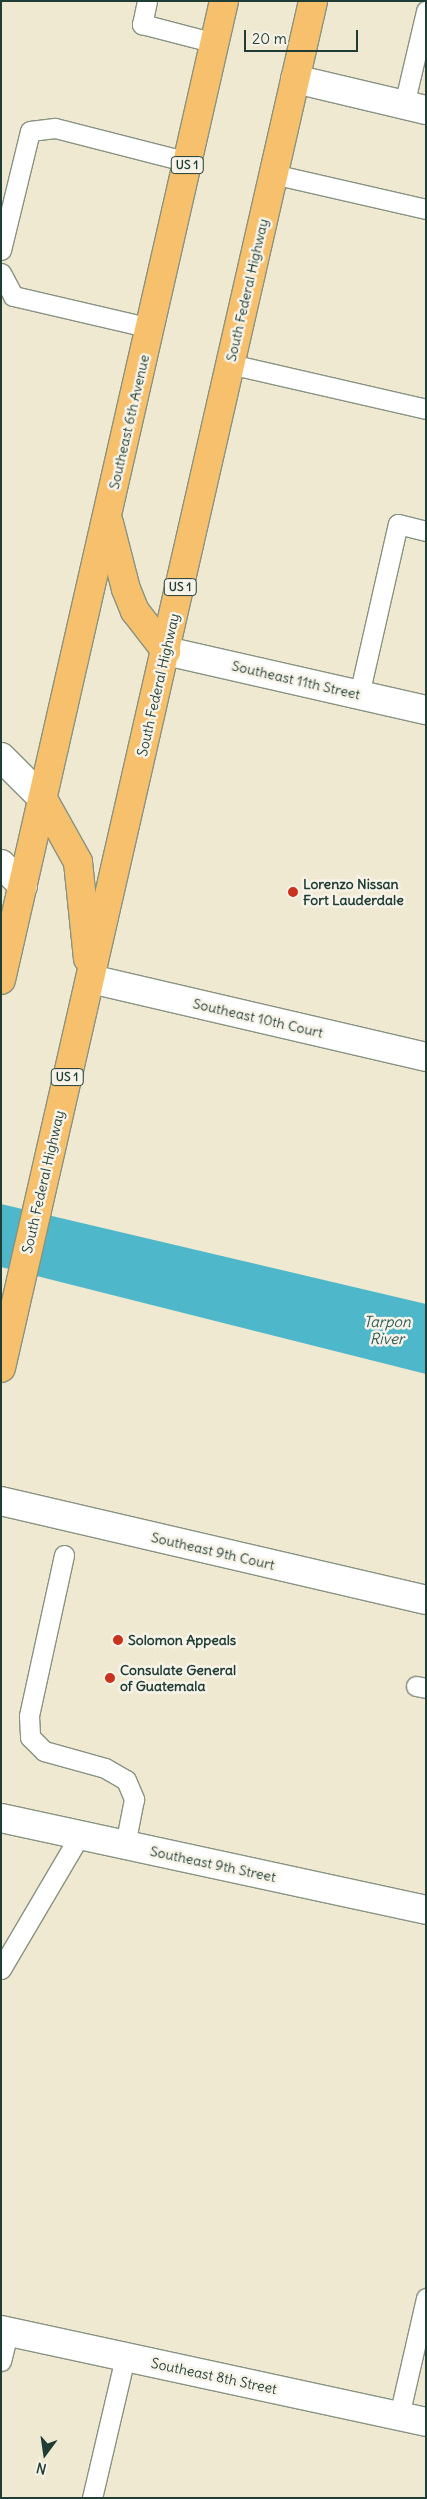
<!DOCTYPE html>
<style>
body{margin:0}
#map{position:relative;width:427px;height:2499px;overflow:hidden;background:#f0e9d1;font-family:Delius,sans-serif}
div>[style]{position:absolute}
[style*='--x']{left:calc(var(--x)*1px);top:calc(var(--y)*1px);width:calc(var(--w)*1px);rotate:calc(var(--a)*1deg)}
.water>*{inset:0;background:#4eb8ca}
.roads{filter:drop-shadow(1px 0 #889382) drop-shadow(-1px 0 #889382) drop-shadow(0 1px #889382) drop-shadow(0 -1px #889382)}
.lane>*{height:19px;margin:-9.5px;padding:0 9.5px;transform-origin:9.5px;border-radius:9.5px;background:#fff}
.street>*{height:28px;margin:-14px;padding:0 14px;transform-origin:14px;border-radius:14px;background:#fff}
.primary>*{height:28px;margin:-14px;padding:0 14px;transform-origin:14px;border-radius:14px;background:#f7c06c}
.dots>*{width:14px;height:14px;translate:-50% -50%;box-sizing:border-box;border:2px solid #f7f3e8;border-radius:50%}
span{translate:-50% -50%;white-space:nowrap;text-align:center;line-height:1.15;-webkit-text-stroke:5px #f7f3e8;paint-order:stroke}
.shield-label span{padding:1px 4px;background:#f7f3e8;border:1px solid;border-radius:4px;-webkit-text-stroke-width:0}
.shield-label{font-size:12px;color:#1f3d34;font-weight:700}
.street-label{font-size:14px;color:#1f3d34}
.poi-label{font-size:14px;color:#1f3d34;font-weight:700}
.left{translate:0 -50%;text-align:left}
.water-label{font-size:15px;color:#2b5c5a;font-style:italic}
.frame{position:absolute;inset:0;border:2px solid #1f3d34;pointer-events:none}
.north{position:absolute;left:20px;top:2429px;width:50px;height:50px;-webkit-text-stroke:4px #f7f3e8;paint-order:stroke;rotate:194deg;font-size:14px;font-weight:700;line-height:20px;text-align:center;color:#1f3d34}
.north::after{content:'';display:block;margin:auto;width:18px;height:22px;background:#1f3d34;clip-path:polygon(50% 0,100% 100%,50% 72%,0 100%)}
.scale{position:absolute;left:244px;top:30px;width:114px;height:22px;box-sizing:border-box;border:2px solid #1f3d34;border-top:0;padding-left:6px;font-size:15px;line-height:18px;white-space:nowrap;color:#1f3d34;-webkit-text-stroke:4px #f7f3e8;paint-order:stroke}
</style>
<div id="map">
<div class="water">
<div style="clip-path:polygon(1px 1204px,426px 1304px,426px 1374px,1px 1267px)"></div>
</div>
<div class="roads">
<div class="lane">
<div style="--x:147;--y:1;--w:24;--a:102"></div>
<div style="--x:142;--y:24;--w:75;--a:14.6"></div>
<div style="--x:404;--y:105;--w:97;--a:-76.8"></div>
<div style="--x:273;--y:174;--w:157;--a:12.9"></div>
<div style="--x:1;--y:250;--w:122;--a:-76.3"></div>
<div style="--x:30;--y:131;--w:25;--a:-7"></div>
<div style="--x:55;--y:128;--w:137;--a:14.3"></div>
<div style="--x:1;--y:273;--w:26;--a:62"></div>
<div style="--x:13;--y:296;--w:141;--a:13.1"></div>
<div style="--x:230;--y:364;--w:201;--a:12.9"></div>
<div style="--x:359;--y:695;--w:175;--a:-77.2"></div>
<div style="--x:398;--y:524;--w:29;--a:14"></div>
<div style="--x:64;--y:1555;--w:165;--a:102.3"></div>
<div style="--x:29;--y:1716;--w:21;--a:87"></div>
<div style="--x:30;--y:1737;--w:20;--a:45"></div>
<div style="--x:44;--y:1751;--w:63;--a:15.6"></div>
<div style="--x:105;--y:1768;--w:24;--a:30"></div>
<div style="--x:126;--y:1780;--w:21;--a:67"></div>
<div style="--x:134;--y:1799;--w:47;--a:101.1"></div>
<div style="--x:416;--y:1686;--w:10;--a:11"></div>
<div style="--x:1;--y:1969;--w:156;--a:-59.5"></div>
<div style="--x:1;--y:2361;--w:30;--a:-76"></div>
<div style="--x:399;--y:2416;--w:121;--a:-77.1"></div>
<div style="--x:92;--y:2498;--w:145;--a:-76.8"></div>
</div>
<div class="street">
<div style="--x:295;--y:79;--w:135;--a:13.3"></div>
<div style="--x:166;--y:651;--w:267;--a:12.8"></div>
<div style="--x:1;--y:757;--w:59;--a:45"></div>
<div style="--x:1;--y:864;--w:31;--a:45"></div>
<div style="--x:91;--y:979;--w:344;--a:13.1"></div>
<div style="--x:1;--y:1501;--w:436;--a:13.1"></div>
<div style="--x:1;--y:1818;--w:435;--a:12.2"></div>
<div style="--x:1;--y:2330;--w:435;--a:12.2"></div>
</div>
<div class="primary">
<div style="--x:109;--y:523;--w:68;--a:75.6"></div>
<div style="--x:126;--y:589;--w:24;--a:68"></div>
<div style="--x:135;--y:611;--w:51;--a:52.2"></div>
<div style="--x:43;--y:799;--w:72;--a:60.9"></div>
<div style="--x:78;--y:862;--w:97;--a:84.1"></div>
<div style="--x:1;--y:980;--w:1004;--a:-77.17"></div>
<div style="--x:1;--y:1368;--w:1402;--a:-77.14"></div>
</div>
</div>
<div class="dots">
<div style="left:293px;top:892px;background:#c8321e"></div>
<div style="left:118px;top:1640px;background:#c8321e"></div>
<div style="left:110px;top:1678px;background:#c8321e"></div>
</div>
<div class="shield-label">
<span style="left:187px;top:165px">US 1</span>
<span style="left:180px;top:587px">US 1</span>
<span style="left:67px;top:1077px">US 1</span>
</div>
<div class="street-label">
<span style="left:247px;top:290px;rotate:-77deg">South Federal Highway</span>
<span style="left:129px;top:422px;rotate:-77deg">Southeast 6th Avenue</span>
<span style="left:296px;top:680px;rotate:13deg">Southeast 11th Street</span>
<span style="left:158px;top:685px;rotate:-77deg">South Federal Highway</span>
<span style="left:258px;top:1018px;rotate:13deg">Southeast 10th Court</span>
<span style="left:43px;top:1182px;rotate:-77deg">South Federal Highway</span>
<span style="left:213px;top:1551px;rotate:13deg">Southeast 9th Court</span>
<span style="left:213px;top:1864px;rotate:12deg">Southeast 9th Street</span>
<span style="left:214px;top:2376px;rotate:12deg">Southeast 8th Street</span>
</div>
<div class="poi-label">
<span class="left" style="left:303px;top:892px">Lorenzo Nissan<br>Fort Lauderdale</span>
<span class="left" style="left:128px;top:1640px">Solomon Appeals</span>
<span class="left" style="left:120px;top:1678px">Consulate General<br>of Guatemala</span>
</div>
<div class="water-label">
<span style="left:387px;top:1330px">Tarpon<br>River</span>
</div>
<div class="frame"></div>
<div class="north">N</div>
<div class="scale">20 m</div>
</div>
